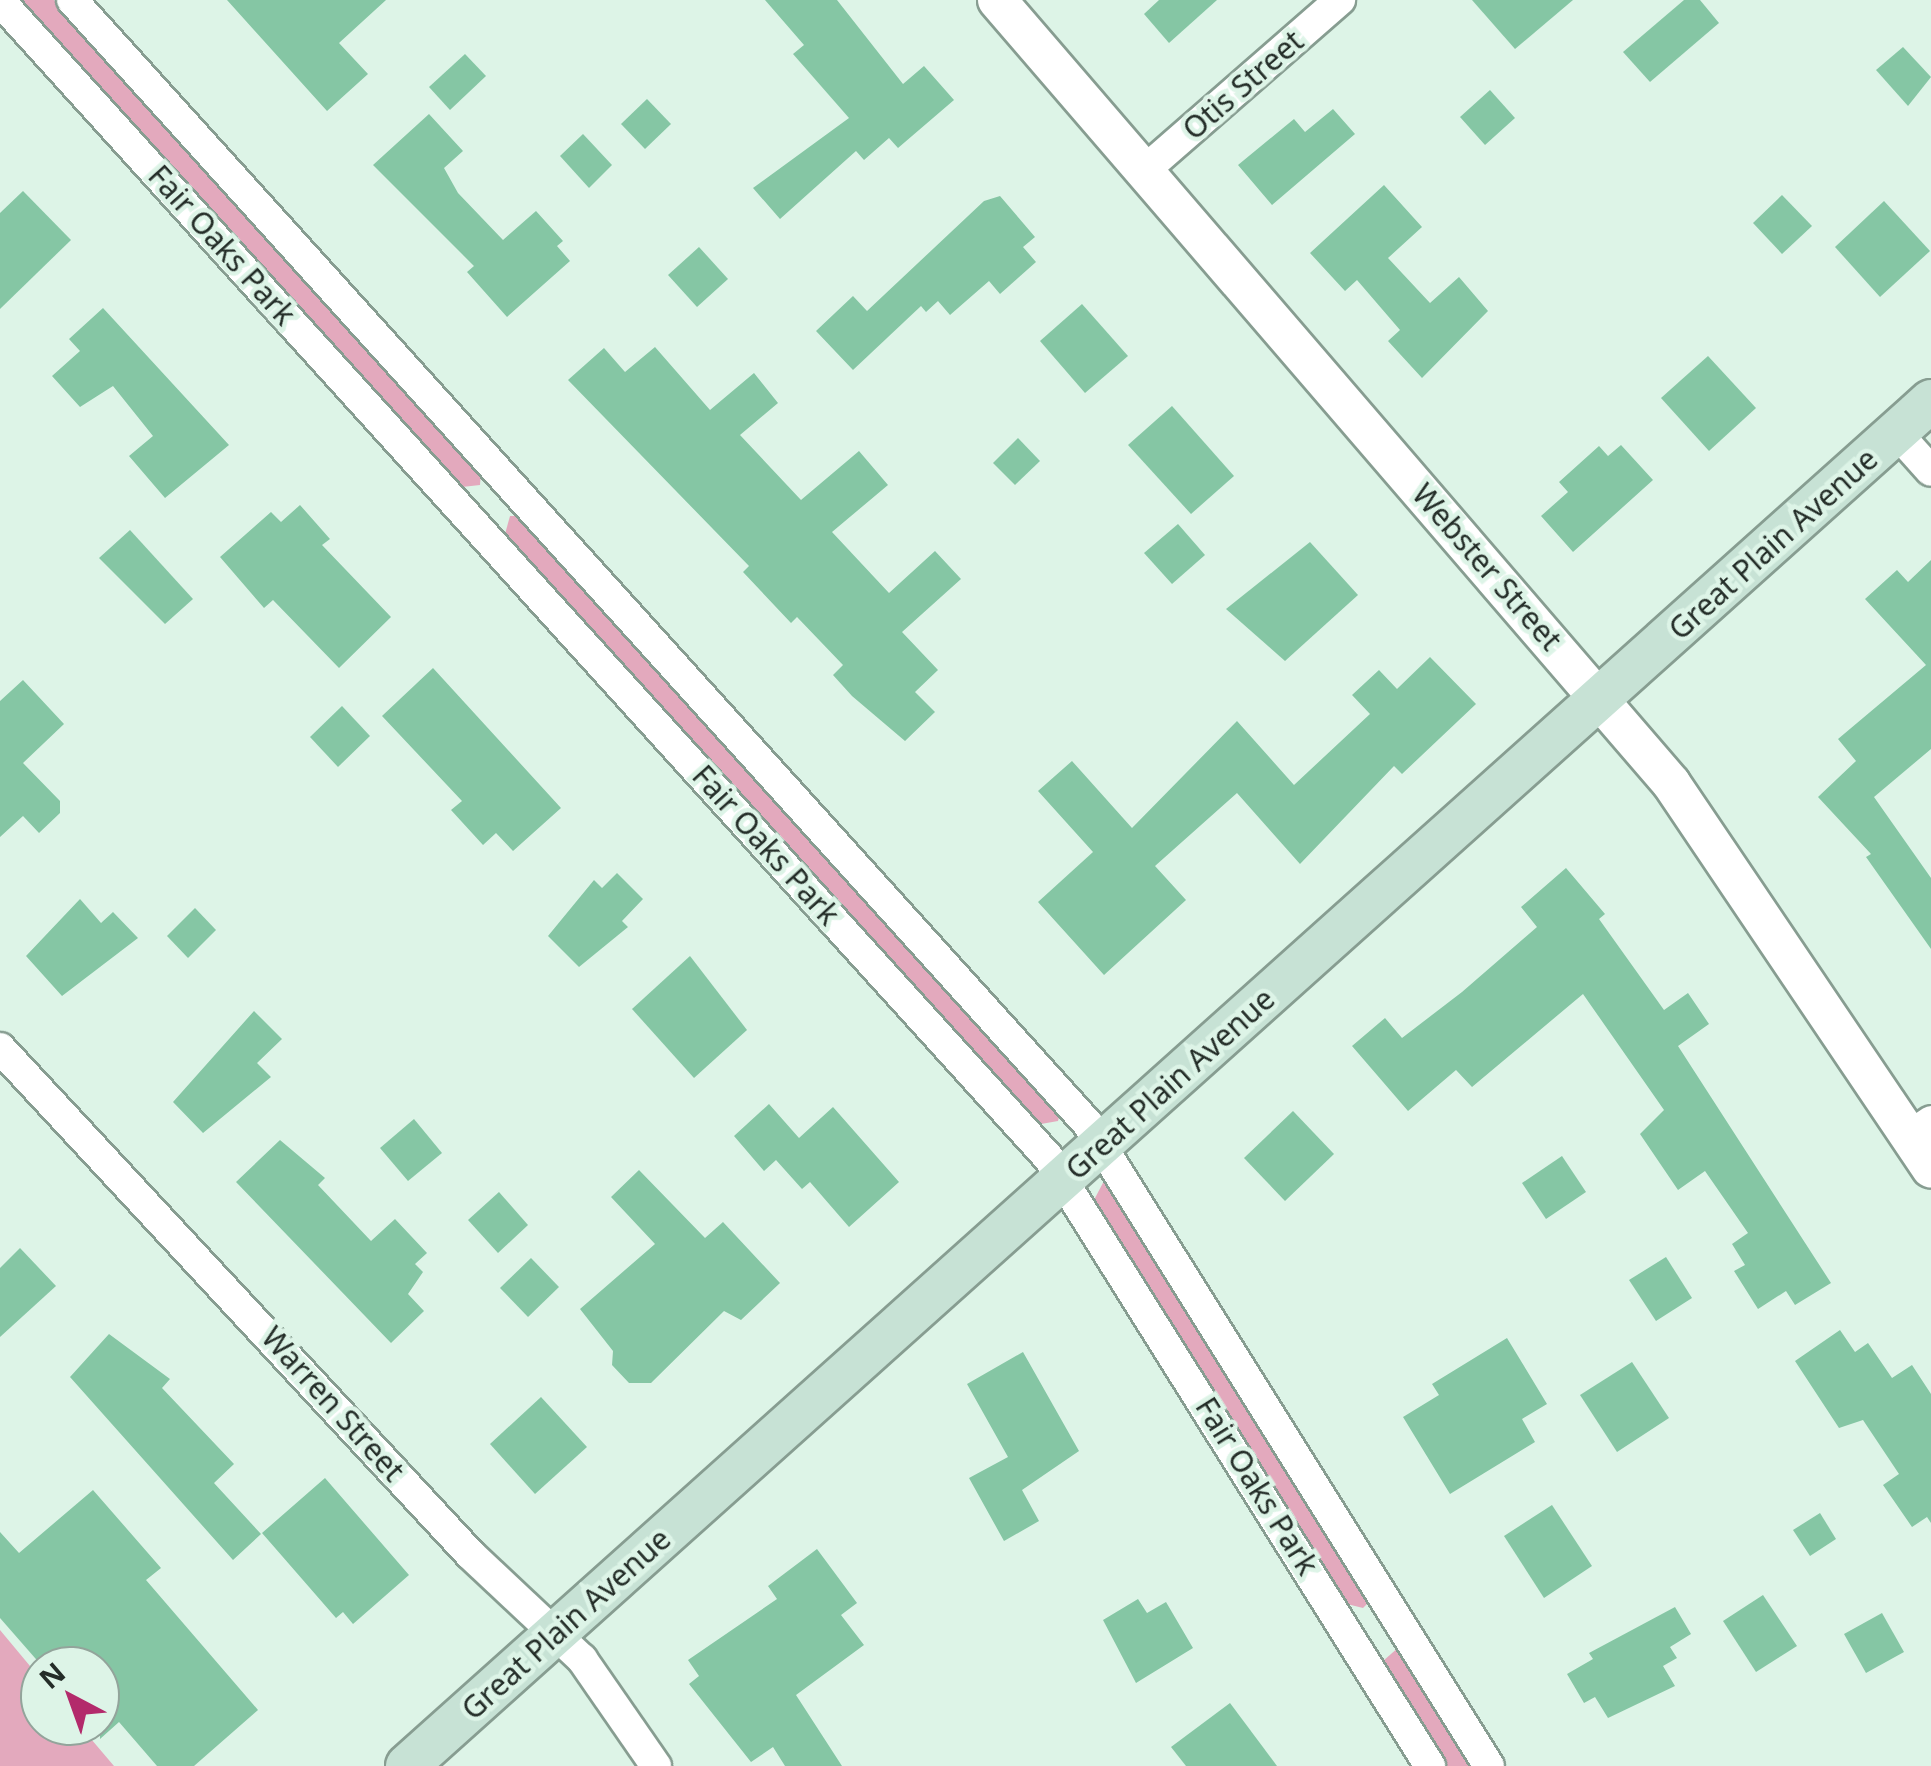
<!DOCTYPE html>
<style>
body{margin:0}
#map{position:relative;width:1931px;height:1766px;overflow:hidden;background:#ddf4e7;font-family:"Noto Sans",sans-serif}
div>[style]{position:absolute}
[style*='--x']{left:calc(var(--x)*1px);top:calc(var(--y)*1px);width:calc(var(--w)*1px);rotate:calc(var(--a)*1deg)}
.green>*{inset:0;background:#e3a9bd}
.building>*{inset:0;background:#85c6a4}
.roads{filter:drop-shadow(2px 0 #879d91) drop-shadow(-2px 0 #879d91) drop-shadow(0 2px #879d91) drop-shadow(0 -2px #879d91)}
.minor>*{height:30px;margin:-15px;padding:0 15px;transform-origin:15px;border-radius:15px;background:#fff}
.tertiary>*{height:38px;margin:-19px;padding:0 19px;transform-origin:19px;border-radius:19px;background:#fff}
.secondary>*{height:42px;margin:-21px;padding:0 21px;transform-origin:21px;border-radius:21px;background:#c7e2d5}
span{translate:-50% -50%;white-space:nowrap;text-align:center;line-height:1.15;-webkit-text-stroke:9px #ddf4e7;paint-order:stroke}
.street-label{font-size:30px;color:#242d28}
.north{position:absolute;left:20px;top:1646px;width:100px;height:100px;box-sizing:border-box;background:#ddf4e7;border:2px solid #93a49b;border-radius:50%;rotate:319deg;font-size:28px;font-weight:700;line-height:40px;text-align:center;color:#242d28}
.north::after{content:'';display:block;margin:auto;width:35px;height:45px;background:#b32a6b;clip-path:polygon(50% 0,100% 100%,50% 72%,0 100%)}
</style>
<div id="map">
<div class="green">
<div style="clip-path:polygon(20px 0,54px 0,481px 471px,480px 485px,462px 487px)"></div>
<div style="clip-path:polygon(510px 516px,519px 516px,1060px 1113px,1058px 1121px,1041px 1124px,505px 534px)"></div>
<div style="clip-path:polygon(1105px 1179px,1370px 1601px,1363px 1608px,1347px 1604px,1094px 1200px)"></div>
<div style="clip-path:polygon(0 1630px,40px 1678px,40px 1726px,80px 1726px,114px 1766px,0 1766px)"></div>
<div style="clip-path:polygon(1399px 1647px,1475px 1766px,1447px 1766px,1383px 1661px)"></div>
</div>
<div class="building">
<div style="clip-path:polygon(227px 0,386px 0,339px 43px,368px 74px,327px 111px)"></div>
<div style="clip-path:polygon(765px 0,837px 0,903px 84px,924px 66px,954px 100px,898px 148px,889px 138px,864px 160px,856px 151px,780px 219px,753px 188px,849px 118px,793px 54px,804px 45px)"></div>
<div style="clip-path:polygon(1159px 0,1217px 0,1169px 43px,1144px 14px)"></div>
<div style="clip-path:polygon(1472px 0,1573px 0,1515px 49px)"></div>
<div style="clip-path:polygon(1684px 0,1700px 0,1719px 23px,1650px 82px,1623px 52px)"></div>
<div style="clip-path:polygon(1903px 47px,1931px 77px,1908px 106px,1876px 70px)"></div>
<div style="clip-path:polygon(465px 54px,486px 76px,450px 110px,429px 87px)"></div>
<div style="clip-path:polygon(1490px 90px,1515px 118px,1485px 145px,1460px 117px)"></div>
<div style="clip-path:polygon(647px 99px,671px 124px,645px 149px,621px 124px)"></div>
<div style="clip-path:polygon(1333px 109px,1355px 134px,1272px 205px,1238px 165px,1294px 119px,1305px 132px)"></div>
<div style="clip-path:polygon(429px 114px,463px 151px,444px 168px,458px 193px,503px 240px,536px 211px,563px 241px,557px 246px,570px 261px,507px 317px,467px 272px,474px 266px,373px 165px)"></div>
<div style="clip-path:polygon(583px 134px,612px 165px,589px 188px,560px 156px)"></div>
<div style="clip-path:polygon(1384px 185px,1422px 227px,1388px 258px,1430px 303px,1459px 277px,1488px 311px,1422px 378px,1388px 341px,1400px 330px,1357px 280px,1345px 291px,1310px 253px)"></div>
<div style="clip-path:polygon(23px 191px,71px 240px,0 309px,0 213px)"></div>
<div style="clip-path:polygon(1782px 195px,1812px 226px,1782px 254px,1753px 223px)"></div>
<div style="clip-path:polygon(1000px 196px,1035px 237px,1023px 247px,1036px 262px,1000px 294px,989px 281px,950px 315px,938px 301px,926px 312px,921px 306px,853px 370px,816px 331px,853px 296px,867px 311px,984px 201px)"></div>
<div style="clip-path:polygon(1884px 201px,1930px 251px,1880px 297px,1835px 247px)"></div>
<div style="clip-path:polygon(699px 247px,728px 279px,697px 307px,668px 275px)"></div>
<div style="clip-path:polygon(1082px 304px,1128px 356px,1085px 393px,1040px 341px)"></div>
<div style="clip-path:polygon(103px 308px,229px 445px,165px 498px,129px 456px,153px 436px,113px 386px,80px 407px,52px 376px,80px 351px,69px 339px)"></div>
<div style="clip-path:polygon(655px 347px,710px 410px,754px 373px,778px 403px,740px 435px,801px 500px,859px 451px,888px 485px,832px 532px,889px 593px,935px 551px,961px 579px,902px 632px,938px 670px,915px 692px,935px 712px,905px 741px,852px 696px,833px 675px,843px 665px,797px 617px,791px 623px,743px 572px,749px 566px,568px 380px,604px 348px,625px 372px)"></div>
<div style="clip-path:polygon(1708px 356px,1756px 408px,1709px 451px,1661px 398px)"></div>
<div style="clip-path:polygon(1172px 406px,1234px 476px,1191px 514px,1128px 445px)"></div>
<div style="clip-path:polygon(1018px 438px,1040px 461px,1015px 485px,993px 463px)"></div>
<div style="clip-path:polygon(1621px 445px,1653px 480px,1573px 552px,1541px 516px,1568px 492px,1559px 482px,1599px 446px,1608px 456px)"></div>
<div style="clip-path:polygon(300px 505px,330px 539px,322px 545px,391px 617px,339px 668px,273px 600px,264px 608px,220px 557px,271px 512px,281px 522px)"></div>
<div style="clip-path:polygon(1178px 524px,1205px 555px,1172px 584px,1144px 553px)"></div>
<div style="clip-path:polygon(130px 530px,193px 599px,165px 624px,99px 558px)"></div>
<div style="clip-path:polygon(1310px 542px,1358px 595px,1285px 661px,1226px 609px)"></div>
<div style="clip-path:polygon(1931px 560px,1931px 749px,1874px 797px,1931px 878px,1931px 949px,1866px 857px,1871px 854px,1818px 797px,1856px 761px,1838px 739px,1926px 665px,1865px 599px,1897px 570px,1908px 582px)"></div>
<div style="clip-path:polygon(1430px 657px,1476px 704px,1402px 774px,1394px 766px,1300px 864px,1237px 793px,1155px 866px,1186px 900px,1104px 975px,1038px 902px,1093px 852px,1038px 791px,1072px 761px,1132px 828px,1237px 721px,1294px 785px,1370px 714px,1352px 695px,1379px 670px,1397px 689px)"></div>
<div style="clip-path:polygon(433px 668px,561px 808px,513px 851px,496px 833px,483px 845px,451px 810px,462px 801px,382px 716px)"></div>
<div style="clip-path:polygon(23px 680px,64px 724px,23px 763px,60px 801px,60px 813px,39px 833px,23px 816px,0 837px,0 701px)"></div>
<div style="clip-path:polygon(342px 706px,370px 736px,338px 767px,310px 737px)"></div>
<div style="clip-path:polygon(1566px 868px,1605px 914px,1599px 919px,1664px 1010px,1688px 993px,1709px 1024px,1678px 1046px,1831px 1283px,1795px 1305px,1786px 1291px,1758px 1309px,1734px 1271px,1745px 1265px,1732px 1244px,1748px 1233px,1705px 1171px,1678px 1190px,1640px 1134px,1664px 1110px,1583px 994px,1472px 1087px,1456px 1070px,1408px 1111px,1352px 1046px,1385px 1018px,1402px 1038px,1462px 992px,1537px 927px,1521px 907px)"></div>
<div style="clip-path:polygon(617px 873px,643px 899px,622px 921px,628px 927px,579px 967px,548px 936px,594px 880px,602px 888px)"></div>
<div style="clip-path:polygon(80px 899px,101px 923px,113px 912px,138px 938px,62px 996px,26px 956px)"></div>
<div style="clip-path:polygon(195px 908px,216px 930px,188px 958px,167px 936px)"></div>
<div style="clip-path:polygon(690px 956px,747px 1030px,694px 1078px,632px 1009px)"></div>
<div style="clip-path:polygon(254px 1011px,282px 1039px,257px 1063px,271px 1077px,203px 1133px,173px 1102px)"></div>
<div style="clip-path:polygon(769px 1104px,799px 1138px,833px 1107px,899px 1182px,849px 1227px,810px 1182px,802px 1189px,776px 1160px,764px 1171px,734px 1136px)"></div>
<div style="clip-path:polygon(1293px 1111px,1334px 1154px,1285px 1201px,1244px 1158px)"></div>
<div style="clip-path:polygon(414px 1119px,442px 1153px,408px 1181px,380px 1148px)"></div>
<div style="clip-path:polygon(280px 1140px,325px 1178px,318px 1185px,371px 1241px,395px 1219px,427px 1253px,415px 1264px,423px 1272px,408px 1294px,424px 1311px,391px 1343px,236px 1182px)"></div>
<div style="clip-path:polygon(1562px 1156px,1586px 1192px,1546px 1219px,1522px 1183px)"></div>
<div style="clip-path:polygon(639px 1170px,705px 1238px,723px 1222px,780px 1283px,741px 1320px,724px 1311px,651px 1383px,629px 1383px,612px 1365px,613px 1351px,580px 1309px,655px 1244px,611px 1197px)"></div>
<div style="clip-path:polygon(499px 1192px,528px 1225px,498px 1253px,468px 1220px)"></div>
<div style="clip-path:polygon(20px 1248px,56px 1286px,0 1337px,0 1268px)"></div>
<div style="clip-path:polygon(1666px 1257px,1692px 1298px,1656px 1321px,1629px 1280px)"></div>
<div style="clip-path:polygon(531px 1258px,559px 1287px,528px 1317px,500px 1288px)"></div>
<div style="clip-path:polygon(1840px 1330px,1855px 1352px,1868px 1343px,1892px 1378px,1912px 1365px,1931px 1394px,1931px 1523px,1927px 1517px,1912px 1527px,1883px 1485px,1899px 1474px,1863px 1420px,1839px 1428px,1795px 1361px)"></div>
<div style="clip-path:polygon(109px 1334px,170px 1379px,162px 1388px,234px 1464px,214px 1483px,261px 1534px,233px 1560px,70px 1377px)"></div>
<div style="clip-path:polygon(1507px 1338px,1547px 1404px,1522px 1419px,1535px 1442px,1450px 1494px,1403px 1417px,1439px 1395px,1432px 1384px)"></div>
<div style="clip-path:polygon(1023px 1352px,1079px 1451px,1022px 1490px,1039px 1521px,1004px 1541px,969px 1478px,1008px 1457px,967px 1384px)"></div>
<div style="clip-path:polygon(1632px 1362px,1669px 1418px,1617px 1452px,1580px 1395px)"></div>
<div style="clip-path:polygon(541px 1397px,587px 1447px,535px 1494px,490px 1444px)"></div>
<div style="clip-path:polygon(325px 1478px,409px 1575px,353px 1624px,343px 1612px,336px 1618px,262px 1533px)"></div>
<div style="clip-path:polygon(93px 1490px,161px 1568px,146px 1580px,258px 1710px,194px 1766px,157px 1766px,119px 1722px,100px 1739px,100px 1666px,42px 1666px,0 1618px,0 1532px,19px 1553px)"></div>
<div style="clip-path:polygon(1552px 1505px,1592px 1566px,1544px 1598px,1504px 1536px)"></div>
<div style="clip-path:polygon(1820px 1513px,1836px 1539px,1810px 1556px,1793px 1530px)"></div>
<div style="clip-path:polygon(817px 1549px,857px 1603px,841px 1615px,864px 1645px,796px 1695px,842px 1766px,785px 1766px,773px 1747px,751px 1762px,689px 1684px,699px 1676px,688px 1660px,777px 1599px,768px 1586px)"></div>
<div style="clip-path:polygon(1763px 1595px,1797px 1646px,1756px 1672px,1723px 1621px)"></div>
<div style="clip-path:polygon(1138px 1599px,1147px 1613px,1166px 1602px,1193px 1648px,1136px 1683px,1103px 1620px)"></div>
<div style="clip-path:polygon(1675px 1607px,1691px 1634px,1670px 1647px,1677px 1658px,1663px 1666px,1675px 1686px,1608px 1718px,1595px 1697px,1584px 1703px,1567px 1674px,1593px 1659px,1589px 1653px)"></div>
<div style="clip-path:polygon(1882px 1613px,1904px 1652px,1866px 1673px,1844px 1634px)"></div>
<div style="clip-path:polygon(1230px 1703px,1277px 1766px,1186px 1766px,1171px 1747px)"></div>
</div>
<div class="roads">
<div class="minor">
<div style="--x:72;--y:0;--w:1514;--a:47.89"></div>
<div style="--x:1087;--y:1123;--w:758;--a:57.99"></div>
<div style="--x:0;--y:1;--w:1560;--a:47.81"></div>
<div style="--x:1048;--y:1157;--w:719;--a:57.9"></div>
<div style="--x:1145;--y:170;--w:259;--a:-41.1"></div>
<div style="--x:1896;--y:432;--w:52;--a:48.1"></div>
<div style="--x:0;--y:1048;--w:691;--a:47.11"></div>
<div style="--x:470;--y:1554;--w:154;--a:43.2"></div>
<div style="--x:582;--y:1659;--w:130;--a:55.3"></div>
<div style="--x:1909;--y:1136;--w:27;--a:-34"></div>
</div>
<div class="tertiary">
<div style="--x:997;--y:0;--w:1033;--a:49.28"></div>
<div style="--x:1671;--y:783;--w:465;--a:56"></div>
</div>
<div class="secondary">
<div style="--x:407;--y:1766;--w:2046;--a:-41.85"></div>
</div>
</div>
<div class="street-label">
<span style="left:1243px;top:85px;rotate:-41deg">Otis Street</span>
<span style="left:222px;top:245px;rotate:48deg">Fair Oaks Park</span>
<span style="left:1773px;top:544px;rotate:-42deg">Great Plain Avenue</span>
<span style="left:1487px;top:567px;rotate:49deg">Webster Street</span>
<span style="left:766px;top:845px;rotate:48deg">Fair Oaks Park</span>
<span style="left:1170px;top:1084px;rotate:-42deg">Great Plain Avenue</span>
<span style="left:333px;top:1404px;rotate:48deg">Warren Street</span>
<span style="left:1257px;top:1486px;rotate:58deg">Fair Oaks Park</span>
<span style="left:566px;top:1624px;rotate:-42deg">Great Plain Avenue</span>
</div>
<div class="north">N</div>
</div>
